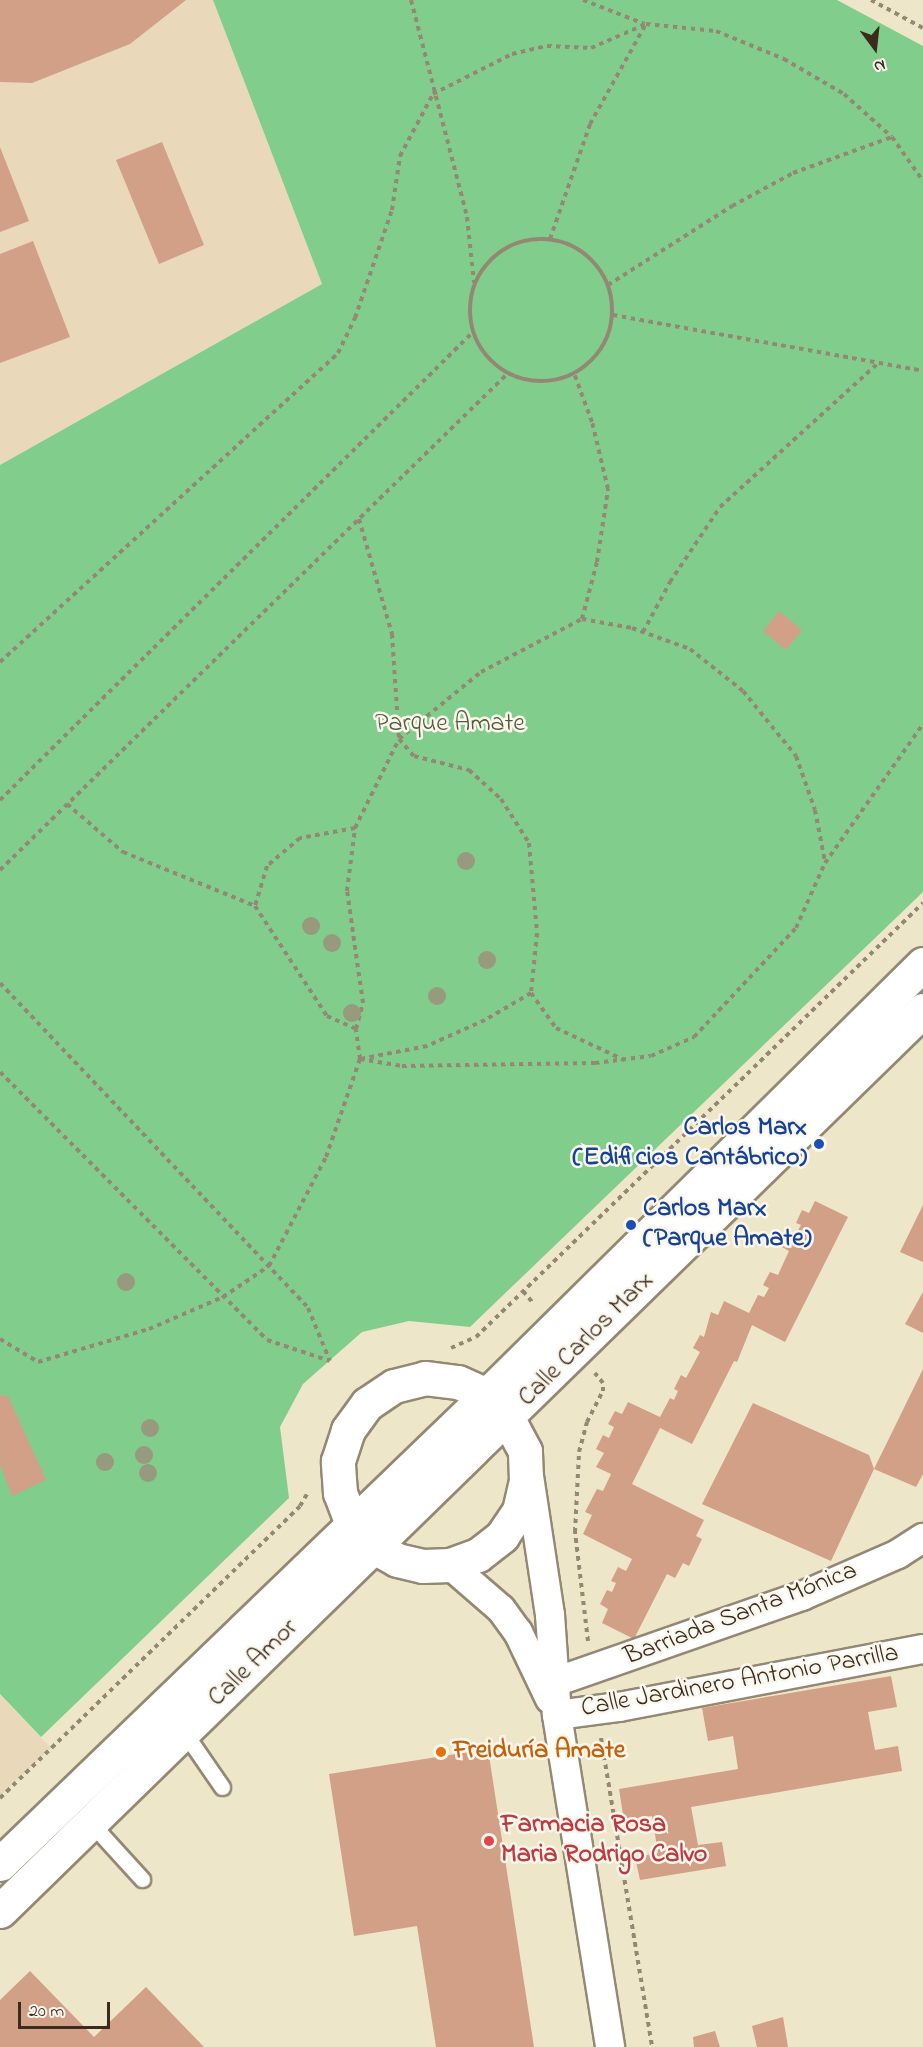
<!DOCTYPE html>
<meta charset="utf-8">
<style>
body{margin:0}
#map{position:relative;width:923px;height:2047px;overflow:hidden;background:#eee6c9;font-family:"Indie Flower",sans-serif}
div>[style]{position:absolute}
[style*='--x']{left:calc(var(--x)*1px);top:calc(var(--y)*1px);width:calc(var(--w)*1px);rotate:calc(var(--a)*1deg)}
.built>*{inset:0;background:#e9d9ba}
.green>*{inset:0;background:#81ce8c}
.building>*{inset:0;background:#d29f87}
.path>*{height:4px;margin-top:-2px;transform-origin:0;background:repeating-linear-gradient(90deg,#948874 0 4.5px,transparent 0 9px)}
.path>.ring{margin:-2px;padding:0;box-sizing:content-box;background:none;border:4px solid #948874;border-radius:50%}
.roads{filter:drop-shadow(2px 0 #948874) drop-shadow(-2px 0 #948874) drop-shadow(0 2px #948874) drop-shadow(0 -2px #948874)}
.lane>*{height:15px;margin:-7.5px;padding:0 7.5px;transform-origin:7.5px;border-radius:7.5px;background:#fff}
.street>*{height:28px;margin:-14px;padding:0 14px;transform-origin:14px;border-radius:14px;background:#fff}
.primary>*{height:33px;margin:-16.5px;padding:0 16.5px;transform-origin:16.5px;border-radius:16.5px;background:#fff}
.trees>*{width:18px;height:18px;margin:-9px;border-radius:50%;background:#979a7d}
.dots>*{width:16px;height:16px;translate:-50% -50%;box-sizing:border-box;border:3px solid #fbf7ec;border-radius:50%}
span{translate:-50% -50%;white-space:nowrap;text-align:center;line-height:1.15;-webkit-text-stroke:5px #fbf7ec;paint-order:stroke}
.park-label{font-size:26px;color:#505b3f}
.transit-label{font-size:26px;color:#164399;font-weight:700}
.right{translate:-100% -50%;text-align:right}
.left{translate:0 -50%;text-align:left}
.street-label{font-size:26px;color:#3b2a1e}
.food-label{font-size:26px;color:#c56008;font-weight:700}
.health-label{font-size:26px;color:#be3a42;font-weight:700}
.north{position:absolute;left:845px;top:18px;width:60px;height:60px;-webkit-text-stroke:4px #fbf7ec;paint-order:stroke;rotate:165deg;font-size:16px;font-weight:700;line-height:24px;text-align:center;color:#3b2a1e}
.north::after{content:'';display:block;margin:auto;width:21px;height:27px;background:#3b2a1e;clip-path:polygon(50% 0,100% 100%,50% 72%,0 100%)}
.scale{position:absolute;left:18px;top:2002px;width:92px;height:27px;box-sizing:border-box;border:3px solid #3b2a1e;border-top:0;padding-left:8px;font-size:18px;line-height:21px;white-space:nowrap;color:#3b2a1e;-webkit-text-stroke:4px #fbf7ec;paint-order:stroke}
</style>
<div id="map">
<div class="built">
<div style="clip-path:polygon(0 0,213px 0,322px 284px,0 465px)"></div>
<div style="clip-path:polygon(0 1695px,51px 1748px,0 1796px)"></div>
</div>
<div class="green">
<div style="clip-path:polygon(213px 0,837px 0,923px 46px,923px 892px,470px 1327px,409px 1321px,362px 1332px,303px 1384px,280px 1427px,289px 1498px,41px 1737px,0 1694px,0 465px,322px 284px)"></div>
</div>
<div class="building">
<div style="clip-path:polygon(0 0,186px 0,130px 44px,32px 83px,0 82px)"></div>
<div style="clip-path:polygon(162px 142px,204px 245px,159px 264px,116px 160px)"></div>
<div style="clip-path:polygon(0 147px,29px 221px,0 232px)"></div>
<div style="clip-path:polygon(33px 241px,70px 337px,0 363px,0 254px)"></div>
<div style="clip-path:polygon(779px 611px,802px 630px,786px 650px,763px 631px)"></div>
<div style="clip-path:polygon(815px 1201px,848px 1217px,785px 1342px,752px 1325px,737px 1362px,734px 1361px,692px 1444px,660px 1428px,632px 1484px,704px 1520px,696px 1536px,702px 1539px,689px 1566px,683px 1563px,675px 1578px,667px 1574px,634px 1639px,602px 1623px,608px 1609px,600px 1604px,607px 1590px,612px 1592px,616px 1583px,611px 1581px,618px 1567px,626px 1571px,632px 1559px,583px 1534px,592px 1515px,585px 1512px,597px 1489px,603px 1491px,611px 1474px,596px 1467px,604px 1453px,596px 1449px,603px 1435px,609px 1438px,614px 1427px,608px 1424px,615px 1411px,622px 1414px,628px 1402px,660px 1417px,670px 1398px,674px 1400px,678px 1391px,674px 1389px,681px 1375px,686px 1378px,700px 1352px,693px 1348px,700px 1335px,704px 1337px,711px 1312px,718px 1315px,724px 1301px,749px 1313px,758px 1295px,764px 1297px,769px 1288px,763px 1285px,770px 1272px,778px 1275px,789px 1251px,782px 1247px,789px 1233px,795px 1236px,801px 1225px,796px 1223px,802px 1210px,809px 1213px)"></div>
<div style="clip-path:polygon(923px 1205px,923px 1262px,900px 1252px)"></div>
<div style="clip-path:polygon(923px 1292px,923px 1333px,905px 1324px)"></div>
<div style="clip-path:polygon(923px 1369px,923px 1474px,916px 1487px,874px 1469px,831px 1561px,702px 1504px,753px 1403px,869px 1455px,874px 1469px)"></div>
<div style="clip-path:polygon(0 1395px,8px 1396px,46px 1480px,12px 1496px,0 1464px)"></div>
<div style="clip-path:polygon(891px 1676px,897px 1707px,868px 1712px,875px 1750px,898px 1746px,902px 1771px,691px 1807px,698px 1845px,722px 1842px,726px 1866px,640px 1880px,635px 1857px,658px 1853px,652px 1816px,624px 1821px,619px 1789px,738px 1769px,733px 1736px,708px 1741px,702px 1708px)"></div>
<div style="clip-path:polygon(488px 1749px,534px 2047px,436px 2047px,417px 1926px,354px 1936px,329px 1774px)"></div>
<div style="clip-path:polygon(30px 1971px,94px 2037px,146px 1987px,204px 2047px,0 2047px,0 2000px)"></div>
<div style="clip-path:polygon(783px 2017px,788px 2047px,757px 2047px,752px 2026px)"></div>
<div style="clip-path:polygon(715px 2031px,720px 2047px,694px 2047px,693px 2037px)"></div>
</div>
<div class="path">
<div style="--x:411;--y:0;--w:224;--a:75.5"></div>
<div style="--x:467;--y:217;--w:66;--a:83.9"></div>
<div style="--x:583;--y:0;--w:66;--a:21.2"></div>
<div style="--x:871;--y:0;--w:59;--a:28.3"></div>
<div class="ring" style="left:470px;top:239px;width:138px;height:138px"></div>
<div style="--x:550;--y:239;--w:122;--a:-70.8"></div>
<div style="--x:590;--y:124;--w:115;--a:-60.8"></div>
<div style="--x:646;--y:24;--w:70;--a:5.7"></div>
<div style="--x:716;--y:31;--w:74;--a:22.4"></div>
<div style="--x:784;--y:59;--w:69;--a:30.3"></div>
<div style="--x:844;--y:94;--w:64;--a:41.9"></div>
<div style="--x:892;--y:137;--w:54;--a:54.8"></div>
<div style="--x:608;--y:285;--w:147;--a:-32.5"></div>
<div style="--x:732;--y:206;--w:69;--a:-28.4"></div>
<div style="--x:793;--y:173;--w:105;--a:-20"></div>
<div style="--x:613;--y:315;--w:315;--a:10.2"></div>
<div style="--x:359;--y:519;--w:120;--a:74"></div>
<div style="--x:392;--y:634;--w:105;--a:86.2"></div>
<div style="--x:399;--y:739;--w:23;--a:49"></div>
<div style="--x:414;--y:756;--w:57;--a:14.3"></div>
<div style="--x:469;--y:770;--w:43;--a:42.2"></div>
<div style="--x:501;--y:799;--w:52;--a:57.5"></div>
<div style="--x:529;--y:843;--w:90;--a:84.9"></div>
<div style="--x:537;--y:933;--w:60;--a:95.7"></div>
<div style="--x:531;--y:993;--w:43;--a:54.5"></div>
<div style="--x:556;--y:1028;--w:75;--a:25.2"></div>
<div style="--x:582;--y:619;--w:51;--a:10.2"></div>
<div style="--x:632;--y:628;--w:62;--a:19.9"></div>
<div style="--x:690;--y:649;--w:68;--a:38.4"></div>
<div style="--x:743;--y:691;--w:84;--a:50.8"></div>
<div style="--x:796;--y:756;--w:57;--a:70.6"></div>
<div style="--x:815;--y:810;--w:53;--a:79.1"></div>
<div style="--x:643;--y:632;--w:57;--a:-61.6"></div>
<div style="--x:670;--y:582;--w:90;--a:-56.3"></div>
<div style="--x:720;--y:507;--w:214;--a:-42.3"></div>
<div style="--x:0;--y:662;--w:458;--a:-42.4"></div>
<div style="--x:338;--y:353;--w:39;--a:-64"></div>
<div style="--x:355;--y:318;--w:114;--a:-71.1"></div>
<div style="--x:392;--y:210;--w:55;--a:-81.6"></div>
<div style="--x:400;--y:156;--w:70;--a:-62"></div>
<div style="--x:433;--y:94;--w:89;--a:-26.9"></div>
<div style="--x:512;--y:54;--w:36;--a:-13"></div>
<div style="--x:547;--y:46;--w:44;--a:2.6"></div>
<div style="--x:591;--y:48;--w:60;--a:-23.6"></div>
<div style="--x:0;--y:800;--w:665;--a:-44.7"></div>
<div style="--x:67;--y:804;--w:74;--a:40.6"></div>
<div style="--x:123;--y:852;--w:143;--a:22.2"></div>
<div style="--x:355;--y:828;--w:56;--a:169.7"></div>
<div style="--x:300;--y:838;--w:43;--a:139.7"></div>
<div style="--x:267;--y:866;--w:42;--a:106.7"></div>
<div style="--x:255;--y:906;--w:131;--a:56.8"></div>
<div style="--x:327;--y:1016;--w:32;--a:24"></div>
<div style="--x:0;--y:870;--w:711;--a:-44.37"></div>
<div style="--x:0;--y:983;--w:448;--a:46.5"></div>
<div style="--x:308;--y:1308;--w:57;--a:67.5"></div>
<div style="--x:531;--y:993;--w:53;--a:149.6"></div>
<div style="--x:485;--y:1020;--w:64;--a:155.9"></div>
<div style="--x:427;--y:1046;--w:68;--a:169"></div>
<div style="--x:360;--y:1059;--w:30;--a:-98"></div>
<div style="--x:356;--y:1029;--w:27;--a:-75"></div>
<div style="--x:363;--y:1003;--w:113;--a:-98.1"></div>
<div style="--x:347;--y:891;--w:64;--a:-82.8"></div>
<div style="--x:355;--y:828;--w:99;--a:-63.7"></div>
<div style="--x:399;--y:739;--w:106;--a:-39.3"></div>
<div style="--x:481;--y:672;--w:114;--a:-27.7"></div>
<div style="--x:582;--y:619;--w:59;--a:-75.3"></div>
<div style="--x:597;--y:562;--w:74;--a:-81.4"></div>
<div style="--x:608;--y:489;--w:69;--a:-103.4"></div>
<div style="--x:592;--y:422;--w:52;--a:-110.2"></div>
<div style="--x:0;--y:1072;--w:378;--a:45.1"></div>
<div style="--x:267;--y:1340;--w:66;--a:18.4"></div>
<div style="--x:523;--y:1291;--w:17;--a:50"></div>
<div style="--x:0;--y:1339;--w:44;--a:31.2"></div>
<div style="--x:38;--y:1362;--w:116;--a:-16.6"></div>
<div style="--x:149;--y:1329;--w:81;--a:-23.4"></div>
<div style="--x:223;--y:1297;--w:55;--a:-34"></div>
<div style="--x:269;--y:1266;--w:123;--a:-62.4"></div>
<div style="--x:326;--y:1157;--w:104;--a:-70.9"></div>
<div style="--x:360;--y:1059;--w:43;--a:9.5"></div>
<div style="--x:402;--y:1066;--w:193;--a:-0.9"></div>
<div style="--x:595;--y:1063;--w:56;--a:-7.1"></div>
<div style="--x:651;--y:1056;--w:47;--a:-23.8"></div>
<div style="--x:694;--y:1037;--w:149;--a:-46.9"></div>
<div style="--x:796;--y:928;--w:71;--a:-66"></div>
<div style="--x:825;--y:863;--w:170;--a:-54.8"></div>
<div style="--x:451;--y:1348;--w:27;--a:-24"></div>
<div style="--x:476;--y:1337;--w:623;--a:-44.15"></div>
<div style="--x:588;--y:1641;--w:110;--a:-96.8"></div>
<div style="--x:575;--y:1532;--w:80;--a:-87.1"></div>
<div style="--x:579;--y:1452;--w:31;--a:-75"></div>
<div style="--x:587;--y:1422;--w:35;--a:-63"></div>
<div style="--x:603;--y:1391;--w:8;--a:-90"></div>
<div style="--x:603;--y:1383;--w:13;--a:-129"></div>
<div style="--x:601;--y:1738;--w:313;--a:80.6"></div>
<div style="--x:0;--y:1798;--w:419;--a:-44.2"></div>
<div style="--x:300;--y:1506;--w:14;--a:-60"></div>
</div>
<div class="roads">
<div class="lane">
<div style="--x:184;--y:1732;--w:67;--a:55.4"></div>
<div style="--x:91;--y:1823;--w:76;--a:47.7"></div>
</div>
<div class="street">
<div style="--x:529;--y:1476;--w:141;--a:81.4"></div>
<div style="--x:550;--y:1615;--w:100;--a:86"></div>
<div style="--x:557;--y:1715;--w:336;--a:80.9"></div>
<div style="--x:450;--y:1565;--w:67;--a:40.8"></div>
<div style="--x:501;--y:1609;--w:29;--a:54"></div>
<div style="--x:518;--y:1632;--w:74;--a:64.5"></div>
<div style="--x:555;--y:1682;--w:262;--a:-19.2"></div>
<div style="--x:802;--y:1596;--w:105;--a:-23.6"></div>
<div style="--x:898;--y:1554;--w:30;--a:-33"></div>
<div style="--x:557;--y:1715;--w:63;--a:-7.4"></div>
<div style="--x:619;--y:1707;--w:309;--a:-10.8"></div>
</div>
<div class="primary">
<div style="--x:352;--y:1524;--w:33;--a:-111"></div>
<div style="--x:340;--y:1493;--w:32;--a:-94"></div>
<div style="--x:338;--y:1461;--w:33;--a:-72"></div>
<div style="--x:348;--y:1430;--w:32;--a:-54"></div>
<div style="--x:367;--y:1404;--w:32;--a:-34"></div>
<div style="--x:394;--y:1386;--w:32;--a:-14"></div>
<div style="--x:425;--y:1378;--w:33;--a:7"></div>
<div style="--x:458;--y:1382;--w:32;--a:24"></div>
<div style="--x:374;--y:1547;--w:26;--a:29"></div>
<div style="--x:397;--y:1560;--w:27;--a:13"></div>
<div style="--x:423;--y:1566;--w:27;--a:-2"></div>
<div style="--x:450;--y:1565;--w:30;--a:-20"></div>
<div style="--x:478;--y:1555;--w:31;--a:-38"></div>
<div style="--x:502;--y:1536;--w:30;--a:-56"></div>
<div style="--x:519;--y:1511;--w:31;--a:-77"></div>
<div style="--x:526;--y:1481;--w:30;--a:-92"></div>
<div style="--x:525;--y:1451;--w:36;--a:-118"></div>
<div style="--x:0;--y:1864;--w:676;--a:-43.92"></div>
<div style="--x:487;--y:1395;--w:613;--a:-44.67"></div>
<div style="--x:0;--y:1911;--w:1290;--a:-44.31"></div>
</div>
</div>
<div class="trees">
<div style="left:466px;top:861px"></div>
<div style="left:311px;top:926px"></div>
<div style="left:332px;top:943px"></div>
<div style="left:487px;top:960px"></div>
<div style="left:437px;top:996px"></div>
<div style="left:352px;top:1013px"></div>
<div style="left:126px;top:1282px"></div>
<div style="left:150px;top:1428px"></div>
<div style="left:144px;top:1455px"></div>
<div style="left:105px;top:1462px"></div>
<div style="left:148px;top:1473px"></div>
</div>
<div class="dots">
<div style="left:819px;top:1144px;background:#1a4fb4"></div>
<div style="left:631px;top:1225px;background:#1a4fb4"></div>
<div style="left:441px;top:1752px;background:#e8710a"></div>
<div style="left:489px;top:1841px;background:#e0444e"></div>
</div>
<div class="park-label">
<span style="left:450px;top:725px">Parque Amate</span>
</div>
<div class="transit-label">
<span class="right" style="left:807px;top:1144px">Carlos Marx<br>(Edificios Cantábrico)</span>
<span class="left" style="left:643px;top:1225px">Carlos Marx<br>(Parque Amate)</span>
</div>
<div class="street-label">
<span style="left:587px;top:1340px;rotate:-45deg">Calle Carlos Marx</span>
<span style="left:741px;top:1615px;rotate:-21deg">Barriada Santa Mónica</span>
<span style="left:254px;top:1664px;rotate:-44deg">Calle Amor</span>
<span style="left:740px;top:1682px;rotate:-10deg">Calle Jardinero Antonio Parrilla</span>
</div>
<div class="food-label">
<span class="left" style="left:453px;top:1752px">Freiduría Amate</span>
</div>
<div class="health-label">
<span class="left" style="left:501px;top:1841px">Farmacia Rosa<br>Maria Rodrigo Calvo</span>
</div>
<div class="north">N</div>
<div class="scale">20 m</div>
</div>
